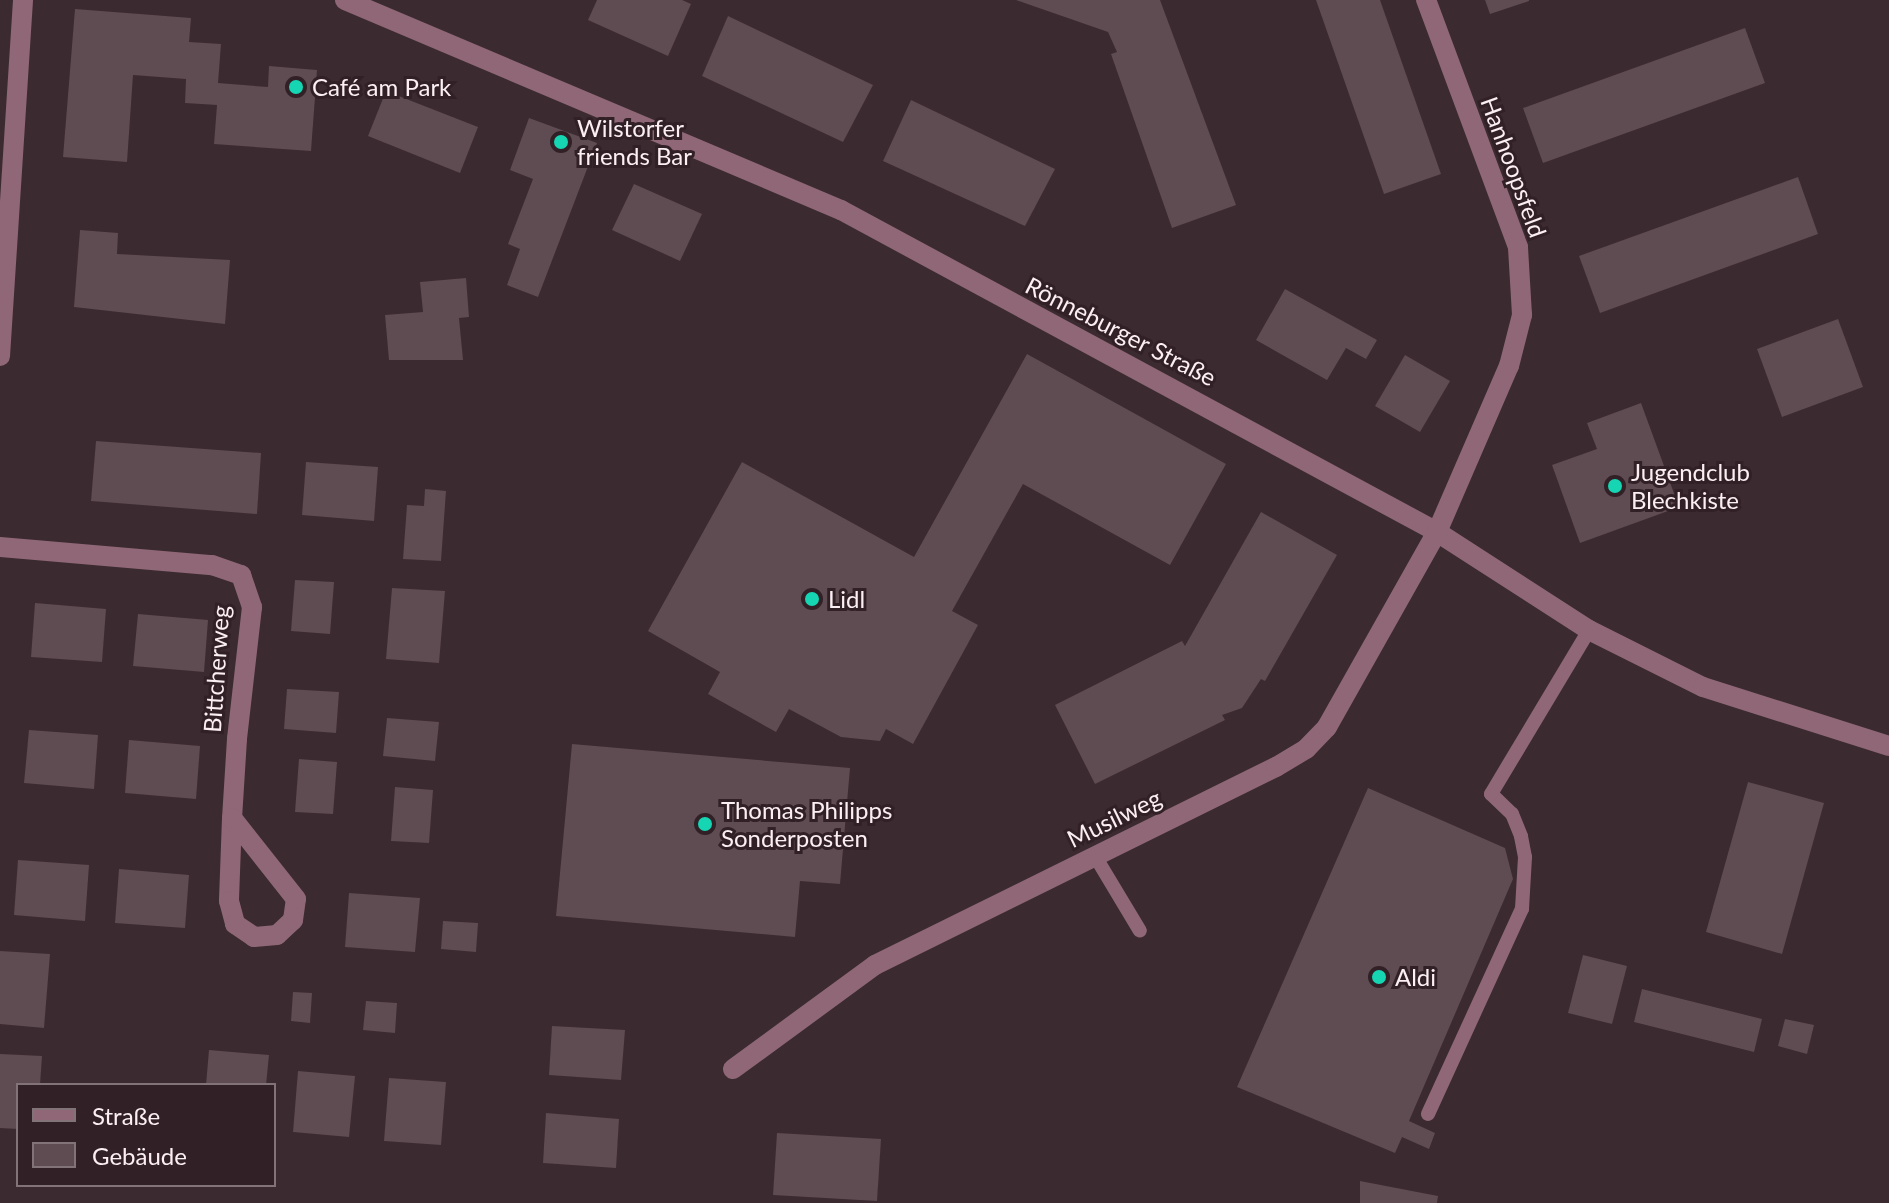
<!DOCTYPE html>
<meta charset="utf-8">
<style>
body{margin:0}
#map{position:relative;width:1889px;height:1203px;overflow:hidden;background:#3b2a30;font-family:Lato,sans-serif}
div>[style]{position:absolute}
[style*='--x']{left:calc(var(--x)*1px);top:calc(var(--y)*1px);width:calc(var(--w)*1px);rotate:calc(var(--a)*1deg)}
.building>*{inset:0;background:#5f4b52}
.lane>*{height:14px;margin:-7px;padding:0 7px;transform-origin:7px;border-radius:7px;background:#8f6776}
.street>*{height:20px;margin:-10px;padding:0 10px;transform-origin:10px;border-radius:10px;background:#8f6776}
.dots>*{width:22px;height:22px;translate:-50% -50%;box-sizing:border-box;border:4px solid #312026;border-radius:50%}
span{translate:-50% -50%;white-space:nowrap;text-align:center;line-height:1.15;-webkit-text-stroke:6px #312026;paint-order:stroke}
.poi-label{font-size:24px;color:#fbeff3}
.left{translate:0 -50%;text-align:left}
.street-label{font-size:24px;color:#fbeff3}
.legend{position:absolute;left:16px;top:1083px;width:260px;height:104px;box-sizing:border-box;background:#312026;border:2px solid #827378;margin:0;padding:10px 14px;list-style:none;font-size:24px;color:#fbeff3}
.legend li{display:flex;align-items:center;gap:16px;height:40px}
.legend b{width:40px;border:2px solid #827378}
</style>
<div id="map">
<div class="building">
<div style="clip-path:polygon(597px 0,682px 0,691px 4px,668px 56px,588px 20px)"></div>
<div style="clip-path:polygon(1016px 0,1160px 0,1236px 205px,1172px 228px,1111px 54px,1117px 52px,1108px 32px)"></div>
<div style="clip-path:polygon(1316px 0,1380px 0,1441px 174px,1384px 194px)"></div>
<div style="clip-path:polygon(1485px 0,1529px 0,1529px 1px,1490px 14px)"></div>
<div style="clip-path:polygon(75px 9px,191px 18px,189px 42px,221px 44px,218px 83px,268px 87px,269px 66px,317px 70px,311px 151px,214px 144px,217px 105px,185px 103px,186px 79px,133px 75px,127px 162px,63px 157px)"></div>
<div style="clip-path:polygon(728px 16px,873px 85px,843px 142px,702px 76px)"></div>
<div style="clip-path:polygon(1745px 28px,1765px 83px,1543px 163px,1523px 108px)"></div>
<div style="clip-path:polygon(386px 91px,478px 127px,460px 173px,368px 136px)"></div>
<div style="clip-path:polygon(911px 100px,1055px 169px,1025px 226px,883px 161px)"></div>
<div style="clip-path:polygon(529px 118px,597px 143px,538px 297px,507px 285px,520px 249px,508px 244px,533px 179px,510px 170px)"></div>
<div style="clip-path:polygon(1798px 177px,1818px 234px,1600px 313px,1579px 256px)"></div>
<div style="clip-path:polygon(634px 184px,702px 214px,680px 261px,612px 230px)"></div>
<div style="clip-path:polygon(80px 230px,118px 233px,117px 254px,230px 260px,225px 324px,74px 307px)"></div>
<div style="clip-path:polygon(466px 278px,469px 317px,459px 318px,463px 360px,389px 360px,385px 315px,423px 312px,420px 282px)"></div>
<div style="clip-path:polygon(1285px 289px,1377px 340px,1366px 359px,1346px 348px,1327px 380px,1256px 340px)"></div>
<div style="clip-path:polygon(1838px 319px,1863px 387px,1782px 417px,1757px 349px)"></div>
<div style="clip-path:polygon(1027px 354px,1226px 464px,1170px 565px,1023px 484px,952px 611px,978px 625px,913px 744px,886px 729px,880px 741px,841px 737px,789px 709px,776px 732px,708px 694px,720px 672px,648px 631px,742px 462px,914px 557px)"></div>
<div style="clip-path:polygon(1405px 355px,1450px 381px,1420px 432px,1375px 406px)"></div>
<div style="clip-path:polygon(1641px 403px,1679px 507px,1580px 543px,1552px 465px,1597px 449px,1587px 423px)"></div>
<div style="clip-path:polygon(96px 441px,261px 453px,257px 514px,91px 501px)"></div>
<div style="clip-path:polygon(306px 462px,378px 467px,374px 521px,302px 515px)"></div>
<div style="clip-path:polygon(425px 489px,446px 491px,441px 561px,403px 559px,407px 505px,424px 506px)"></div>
<div style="clip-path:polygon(1261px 512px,1337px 555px,1265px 681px,1261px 679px,1242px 708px,1222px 715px,1225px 720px,1095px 784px,1055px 705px,1182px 641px,1185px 646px)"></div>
<div style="clip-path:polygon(295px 580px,334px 582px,330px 634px,291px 631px)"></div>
<div style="clip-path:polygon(392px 588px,445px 591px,439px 663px,386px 659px)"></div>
<div style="clip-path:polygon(35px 603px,106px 609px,102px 662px,31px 657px)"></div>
<div style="clip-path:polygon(138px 614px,208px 620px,204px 672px,133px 666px)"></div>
<div style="clip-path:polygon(287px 689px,339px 692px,336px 733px,284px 729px)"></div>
<div style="clip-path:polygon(387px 718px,439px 722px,435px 761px,383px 756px)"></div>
<div style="clip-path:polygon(29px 730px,98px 735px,94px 789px,24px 783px)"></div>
<div style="clip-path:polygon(129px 740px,200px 746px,196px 799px,125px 793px)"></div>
<div style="clip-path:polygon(572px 744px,850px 768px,840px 884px,800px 881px,795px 937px,556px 916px)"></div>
<div style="clip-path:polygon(299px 759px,337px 762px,333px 814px,295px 812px)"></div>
<div style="clip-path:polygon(1748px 782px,1824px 803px,1782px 954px,1706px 932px)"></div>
<div style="clip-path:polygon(395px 787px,433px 790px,429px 843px,391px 841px)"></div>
<div style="clip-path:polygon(1368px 788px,1505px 848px,1513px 879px,1409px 1121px,1435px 1133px,1429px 1149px,1402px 1137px,1395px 1153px,1237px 1087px)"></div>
<div style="clip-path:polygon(18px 860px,89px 865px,85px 921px,14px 915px)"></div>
<div style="clip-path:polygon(119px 869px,189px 875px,185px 928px,115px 923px)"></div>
<div style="clip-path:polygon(349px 893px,420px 898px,415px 952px,345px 947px)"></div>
<div style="clip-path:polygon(443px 921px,478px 923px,476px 952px,441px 949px)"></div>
<div style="clip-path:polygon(0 951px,50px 954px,44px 1028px,0 1024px)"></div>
<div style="clip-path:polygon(1583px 955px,1627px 966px,1612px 1024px,1568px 1013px)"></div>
<div style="clip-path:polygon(1642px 989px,1762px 1019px,1754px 1052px,1634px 1022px)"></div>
<div style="clip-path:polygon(293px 992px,312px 993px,310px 1023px,291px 1021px)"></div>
<div style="clip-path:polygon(366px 1001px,397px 1003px,395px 1033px,363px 1030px)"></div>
<div style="clip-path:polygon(1785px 1019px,1814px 1025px,1807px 1054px,1778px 1046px)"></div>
<div style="clip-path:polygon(552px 1026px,625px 1030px,621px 1080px,549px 1075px)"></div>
<div style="clip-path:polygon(209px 1050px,269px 1055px,266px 1085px,206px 1085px)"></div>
<div style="clip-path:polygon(0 1054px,42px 1056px,40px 1085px,18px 1085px,18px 1129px,0 1128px)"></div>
<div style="clip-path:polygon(298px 1071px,355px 1076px,349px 1137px,293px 1132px)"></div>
<div style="clip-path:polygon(389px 1078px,446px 1082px,441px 1145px,384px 1141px)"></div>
<div style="clip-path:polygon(546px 1113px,619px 1119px,616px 1168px,543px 1163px)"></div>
<div style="clip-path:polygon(777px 1133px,881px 1139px,877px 1201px,773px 1195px)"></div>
<div style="clip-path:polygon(1360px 1181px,1438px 1196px,1437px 1203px,1360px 1203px)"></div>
</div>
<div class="lane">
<div style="--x:1095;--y:856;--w:87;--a:59"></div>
<div style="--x:1428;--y:1114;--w:226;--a:-65.4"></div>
<div style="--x:1522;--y:909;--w:52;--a:-86.7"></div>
<div style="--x:1525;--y:857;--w:21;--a:-101"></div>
<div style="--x:1521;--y:836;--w:24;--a:-112"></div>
<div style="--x:1512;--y:814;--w:29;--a:-136"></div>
<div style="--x:1491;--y:794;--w:191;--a:-59.1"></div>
</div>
<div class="street">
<div style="--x:345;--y:0;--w:539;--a:22.95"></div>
<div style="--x:841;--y:210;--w:677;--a:28.38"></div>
<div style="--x:1437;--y:532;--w:181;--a:32.8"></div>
<div style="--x:1589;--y:630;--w:127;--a:26.6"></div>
<div style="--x:1703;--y:687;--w:195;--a:17.6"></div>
<div style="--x:0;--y:356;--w:357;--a:-86.3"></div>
<div style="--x:0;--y:547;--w:213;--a:4.9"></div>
<div style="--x:212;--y:565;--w:31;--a:19"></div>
<div style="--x:241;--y:575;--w:34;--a:71"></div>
<div style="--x:252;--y:607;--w:133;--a:96.5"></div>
<div style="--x:237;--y:739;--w:79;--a:93.6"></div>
<div style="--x:232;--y:818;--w:83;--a:92.1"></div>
<div style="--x:229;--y:901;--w:24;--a:75"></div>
<div style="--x:235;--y:924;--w:23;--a:34"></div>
<div style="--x:254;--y:937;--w:23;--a:-5"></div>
<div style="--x:277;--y:935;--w:22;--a:-43"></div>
<div style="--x:293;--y:920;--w:21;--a:-82"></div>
<div style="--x:296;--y:899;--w:103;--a:-128.3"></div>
<div style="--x:733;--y:1069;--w:176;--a:-36.2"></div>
<div style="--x:875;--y:965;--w:447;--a:-26.3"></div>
<div style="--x:1276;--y:767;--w:35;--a:-31"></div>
<div style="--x:1306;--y:749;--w:30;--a:-46"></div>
<div style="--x:1327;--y:727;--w:224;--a:-60.6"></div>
<div style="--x:1437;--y:532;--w:181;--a:-66.6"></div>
<div style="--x:1509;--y:366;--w:53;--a:-75.7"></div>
<div style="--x:1522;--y:315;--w:68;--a:-93.4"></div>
<div style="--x:1518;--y:247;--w:264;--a:-110.4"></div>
</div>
<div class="dots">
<div style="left:296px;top:87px;background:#16d5b3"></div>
<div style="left:561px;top:142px;background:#16d5b3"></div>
<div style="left:1615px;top:486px;background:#16d5b3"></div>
<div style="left:812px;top:599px;background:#16d5b3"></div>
<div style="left:705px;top:824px;background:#16d5b3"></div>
<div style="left:1379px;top:977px;background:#16d5b3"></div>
</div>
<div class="poi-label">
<span class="left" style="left:312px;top:87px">Café am Park</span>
<span class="left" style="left:577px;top:142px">Wilstorfer<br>friends Bar</span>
<span class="left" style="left:1631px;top:486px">Jugendclub<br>Blechkiste</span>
<span class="left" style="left:828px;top:599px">Lidl</span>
<span class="left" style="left:721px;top:824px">Thomas Philipps<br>Sonderposten</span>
<span class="left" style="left:1395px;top:977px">Aldi</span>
</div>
<div class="street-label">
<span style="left:1514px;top:167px;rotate:70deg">Hanhoopsfeld</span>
<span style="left:1121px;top:331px;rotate:27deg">Rönneburger Straße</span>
<span style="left:216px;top:669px;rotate:-86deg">Bittcherweg</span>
<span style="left:1114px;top:818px;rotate:-26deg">Musilweg</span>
</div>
<ul class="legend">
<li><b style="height:10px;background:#8f6776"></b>Straße</li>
<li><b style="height:22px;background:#5f4b52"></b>Gebäude</li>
</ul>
</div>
